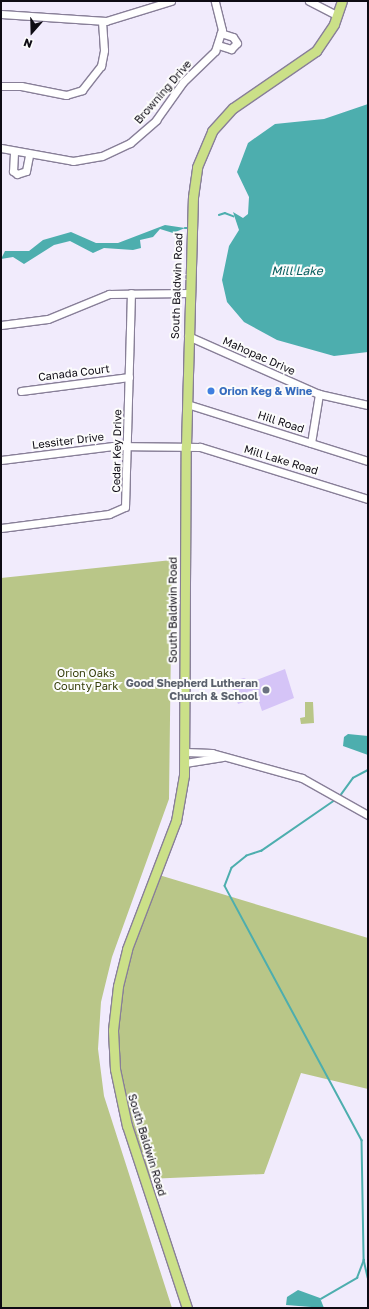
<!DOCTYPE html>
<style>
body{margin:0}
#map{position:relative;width:369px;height:1309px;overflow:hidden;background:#f1ebfc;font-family:"Golos Text",sans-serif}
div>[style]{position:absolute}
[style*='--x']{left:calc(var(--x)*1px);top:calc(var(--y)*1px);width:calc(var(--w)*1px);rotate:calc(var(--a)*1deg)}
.green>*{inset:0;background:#b9c688}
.water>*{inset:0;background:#4daeae}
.stream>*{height:1.5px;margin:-0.75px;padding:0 0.75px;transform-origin:0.75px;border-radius:0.75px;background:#4daeae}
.building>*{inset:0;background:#d5c4f7}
.roads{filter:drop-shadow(1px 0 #887f98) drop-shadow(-1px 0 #887f98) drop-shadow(0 1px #887f98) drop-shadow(0 -1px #887f98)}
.minor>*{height:7px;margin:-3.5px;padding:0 3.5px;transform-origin:3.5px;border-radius:3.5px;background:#fff}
.major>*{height:9px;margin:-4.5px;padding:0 4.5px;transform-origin:4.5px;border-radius:4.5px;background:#cbe088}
.dots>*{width:11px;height:11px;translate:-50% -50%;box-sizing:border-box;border:2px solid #fcfcfc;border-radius:50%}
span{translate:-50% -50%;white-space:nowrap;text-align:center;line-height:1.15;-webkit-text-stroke:4px #fcfcfc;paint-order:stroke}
.street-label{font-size:11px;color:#0e0b14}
.shop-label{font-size:11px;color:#366cbe;font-weight:700}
.left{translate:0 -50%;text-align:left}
.park-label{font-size:11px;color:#38400d}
.worship-label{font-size:11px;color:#5b616d;font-weight:700}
.right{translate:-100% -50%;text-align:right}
.water-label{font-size:12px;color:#0b6060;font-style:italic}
.frame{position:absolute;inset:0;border:2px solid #0e0b14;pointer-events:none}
.north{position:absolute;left:12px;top:12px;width:40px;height:40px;-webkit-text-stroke:3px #fcfcfc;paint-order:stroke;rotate:200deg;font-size:11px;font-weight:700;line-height:16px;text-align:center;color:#0e0b14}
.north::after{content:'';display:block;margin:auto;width:14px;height:18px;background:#0e0b14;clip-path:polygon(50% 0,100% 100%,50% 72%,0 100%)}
</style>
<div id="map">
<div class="green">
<div style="clip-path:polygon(172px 560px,169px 799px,112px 957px,101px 1002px,98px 1049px,104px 1096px,172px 1308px,1px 1308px,1px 578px)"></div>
<div style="clip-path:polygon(305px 702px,313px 702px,314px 723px,301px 724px,300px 718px,305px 717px)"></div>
<div style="clip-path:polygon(159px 875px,368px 938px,368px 1089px,301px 1073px,264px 1174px,147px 1179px,115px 1055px,119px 1003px,130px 956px)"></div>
</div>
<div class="water">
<div style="clip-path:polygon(368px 104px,368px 352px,334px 356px,277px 340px,244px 322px,227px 302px,222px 280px,229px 246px,239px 230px,233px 212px,243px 218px,248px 214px,249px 197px,237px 172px,248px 143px,275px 124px,324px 119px)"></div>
<div style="clip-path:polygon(165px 225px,185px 228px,173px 233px,160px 229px,153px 237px,140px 240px,141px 248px,133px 250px,104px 248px,93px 253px,70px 241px,54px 245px,24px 264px,13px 257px,1px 259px,5px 251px,29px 251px,43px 240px,71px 232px,96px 243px,118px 243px)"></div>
<div style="clip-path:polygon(348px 734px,368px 736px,368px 755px,343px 746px,344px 737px)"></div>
<div style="clip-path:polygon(298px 1290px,320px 1298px,324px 1308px,286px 1305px,287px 1297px)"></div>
</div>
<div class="stream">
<div style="--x:219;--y:215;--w:6;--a:-18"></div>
<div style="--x:225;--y:213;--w:9;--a:21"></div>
<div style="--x:185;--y:228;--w:4;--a:0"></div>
<div style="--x:340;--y:796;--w:22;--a:-54"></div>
<div style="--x:353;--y:778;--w:17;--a:-28"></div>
<div style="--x:336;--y:800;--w:90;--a:145.4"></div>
<div style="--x:262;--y:851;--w:16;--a:162"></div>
<div style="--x:247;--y:856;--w:19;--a:141"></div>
<div style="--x:232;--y:868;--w:19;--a:111"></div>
<div style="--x:225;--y:886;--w:289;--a:61.7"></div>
<div style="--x:362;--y:1140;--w:120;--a:89"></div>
<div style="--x:364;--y:1260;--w:18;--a:77"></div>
<div style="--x:321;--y:1299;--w:42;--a:-30.3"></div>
<div style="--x:357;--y:1278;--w:19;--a:-69"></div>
</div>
<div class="building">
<div style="clip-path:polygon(285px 669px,294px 698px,262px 711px,255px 690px,247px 692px,250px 700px,238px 704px,230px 682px,244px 678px,254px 681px)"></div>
</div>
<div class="roads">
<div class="minor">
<div style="--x:309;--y:1;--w:31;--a:27"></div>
<div style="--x:1;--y:14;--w:105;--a:3.8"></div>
<div style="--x:106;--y:21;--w:68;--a:-17.1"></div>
<div style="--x:218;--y:45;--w:14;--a:17"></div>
<div style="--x:231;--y:49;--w:8;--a:-45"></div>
<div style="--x:237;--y:43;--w:7;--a:-124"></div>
<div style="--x:233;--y:37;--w:13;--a:-162"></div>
<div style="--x:1;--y:86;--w:20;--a:0"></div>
<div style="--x:21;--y:86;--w:46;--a:11.3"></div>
<div style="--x:66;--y:95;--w:17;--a:-17"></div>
<div style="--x:82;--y:90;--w:31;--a:-52"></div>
<div style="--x:101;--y:66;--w:16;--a:-79"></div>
<div style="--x:104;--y:50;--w:29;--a:-94"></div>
<div style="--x:1;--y:148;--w:73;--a:10.2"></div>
<div style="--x:73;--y:161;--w:29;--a:-10"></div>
<div style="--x:102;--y:156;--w:31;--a:-25"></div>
<div style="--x:130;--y:143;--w:35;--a:-41"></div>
<div style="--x:156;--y:120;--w:47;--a:-54.6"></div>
<div style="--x:183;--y:82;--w:45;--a:-44.1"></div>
<div style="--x:215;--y:51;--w:22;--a:-72"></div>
<div style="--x:222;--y:30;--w:30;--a:-104"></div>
<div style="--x:14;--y:153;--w:18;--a:93"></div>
<div style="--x:13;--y:171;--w:5;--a:37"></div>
<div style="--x:17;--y:174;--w:9;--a:-18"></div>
<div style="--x:26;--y:171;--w:15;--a:-79"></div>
<div style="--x:1;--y:325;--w:47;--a:-7.3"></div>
<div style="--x:48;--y:319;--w:66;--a:-22.3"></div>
<div style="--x:109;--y:294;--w:80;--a:-0.7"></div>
<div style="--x:188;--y:336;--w:143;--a:23.9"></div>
<div style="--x:319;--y:394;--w:50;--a:12.7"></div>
<div style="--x:21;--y:391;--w:109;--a:-7.4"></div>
<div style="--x:187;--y:404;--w:190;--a:17.5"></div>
<div style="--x:311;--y:443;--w:50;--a:-80.7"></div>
<div style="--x:1;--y:460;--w:113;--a:-7.1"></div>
<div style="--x:113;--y:446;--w:87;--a:0.7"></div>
<div style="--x:200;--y:447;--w:176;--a:17.2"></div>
<div style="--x:1;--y:528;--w:109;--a:-7.4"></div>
<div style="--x:109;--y:514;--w:17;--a:-24"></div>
<div style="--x:125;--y:507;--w:214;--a:-88.4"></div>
<div style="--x:185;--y:752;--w:27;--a:2"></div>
<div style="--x:212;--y:753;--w:93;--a:15.5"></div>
<div style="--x:302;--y:778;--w:76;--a:29.3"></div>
<div style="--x:185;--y:763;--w:38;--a:-9"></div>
</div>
<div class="major">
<div style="--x:187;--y:1308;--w:192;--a:-108.2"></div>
<div style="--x:127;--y:1126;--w:58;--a:-101.9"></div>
<div style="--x:115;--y:1069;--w:39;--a:-93"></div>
<div style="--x:113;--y:1030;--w:44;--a:-83.5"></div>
<div style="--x:118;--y:986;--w:38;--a:-76"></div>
<div style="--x:127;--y:949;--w:137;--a:-69.1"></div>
<div style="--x:176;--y:821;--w:47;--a:-80.1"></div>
<div style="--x:184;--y:775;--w:329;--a:-89.7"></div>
<div style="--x:186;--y:446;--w:249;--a:-88.4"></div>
<div style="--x:193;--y:197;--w:30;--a:-82"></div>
<div style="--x:197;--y:167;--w:39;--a:-67"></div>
<div style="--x:212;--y:131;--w:31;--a:-48"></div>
<div style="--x:233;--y:108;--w:101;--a:-34.5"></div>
<div style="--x:316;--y:51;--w:32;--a:-56"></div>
<div style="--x:334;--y:24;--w:24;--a:-71"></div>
</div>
</div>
<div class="dots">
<div style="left:211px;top:391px;background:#3f7fe0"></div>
<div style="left:266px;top:690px;background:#6b7280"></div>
</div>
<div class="street-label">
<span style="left:163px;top:92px;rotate:-49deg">Browning Drive</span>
<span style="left:177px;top:286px;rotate:-88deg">South Baldwin Road</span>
<span style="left:259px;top:356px;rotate:24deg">Mahopac Drive</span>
<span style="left:74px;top:373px;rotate:-7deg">Canada Court</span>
<span style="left:281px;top:422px;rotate:18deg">Hill Road</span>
<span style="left:68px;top:441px;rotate:-7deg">Lessiter Drive</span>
<span style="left:117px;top:451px;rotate:-89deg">Cedar Key Drive</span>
<span style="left:281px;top:460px;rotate:17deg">Mill Lake Road</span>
<span style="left:173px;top:610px;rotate:-90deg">South Baldwin Road</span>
<span style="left:147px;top:1145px;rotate:73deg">South Baldwin Road</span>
</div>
<div class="shop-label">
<span class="left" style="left:219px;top:391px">Orion Keg &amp; Wine</span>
</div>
<div class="park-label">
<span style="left:86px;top:680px">Orion Oaks<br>County Park</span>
</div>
<div class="worship-label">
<span class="right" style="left:258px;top:690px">Good Shepherd Lutheran<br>Church &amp; School</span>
</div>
<div class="water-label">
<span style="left:297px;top:271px">Mill Lake</span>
</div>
<div class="frame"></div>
<div class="north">N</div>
</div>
